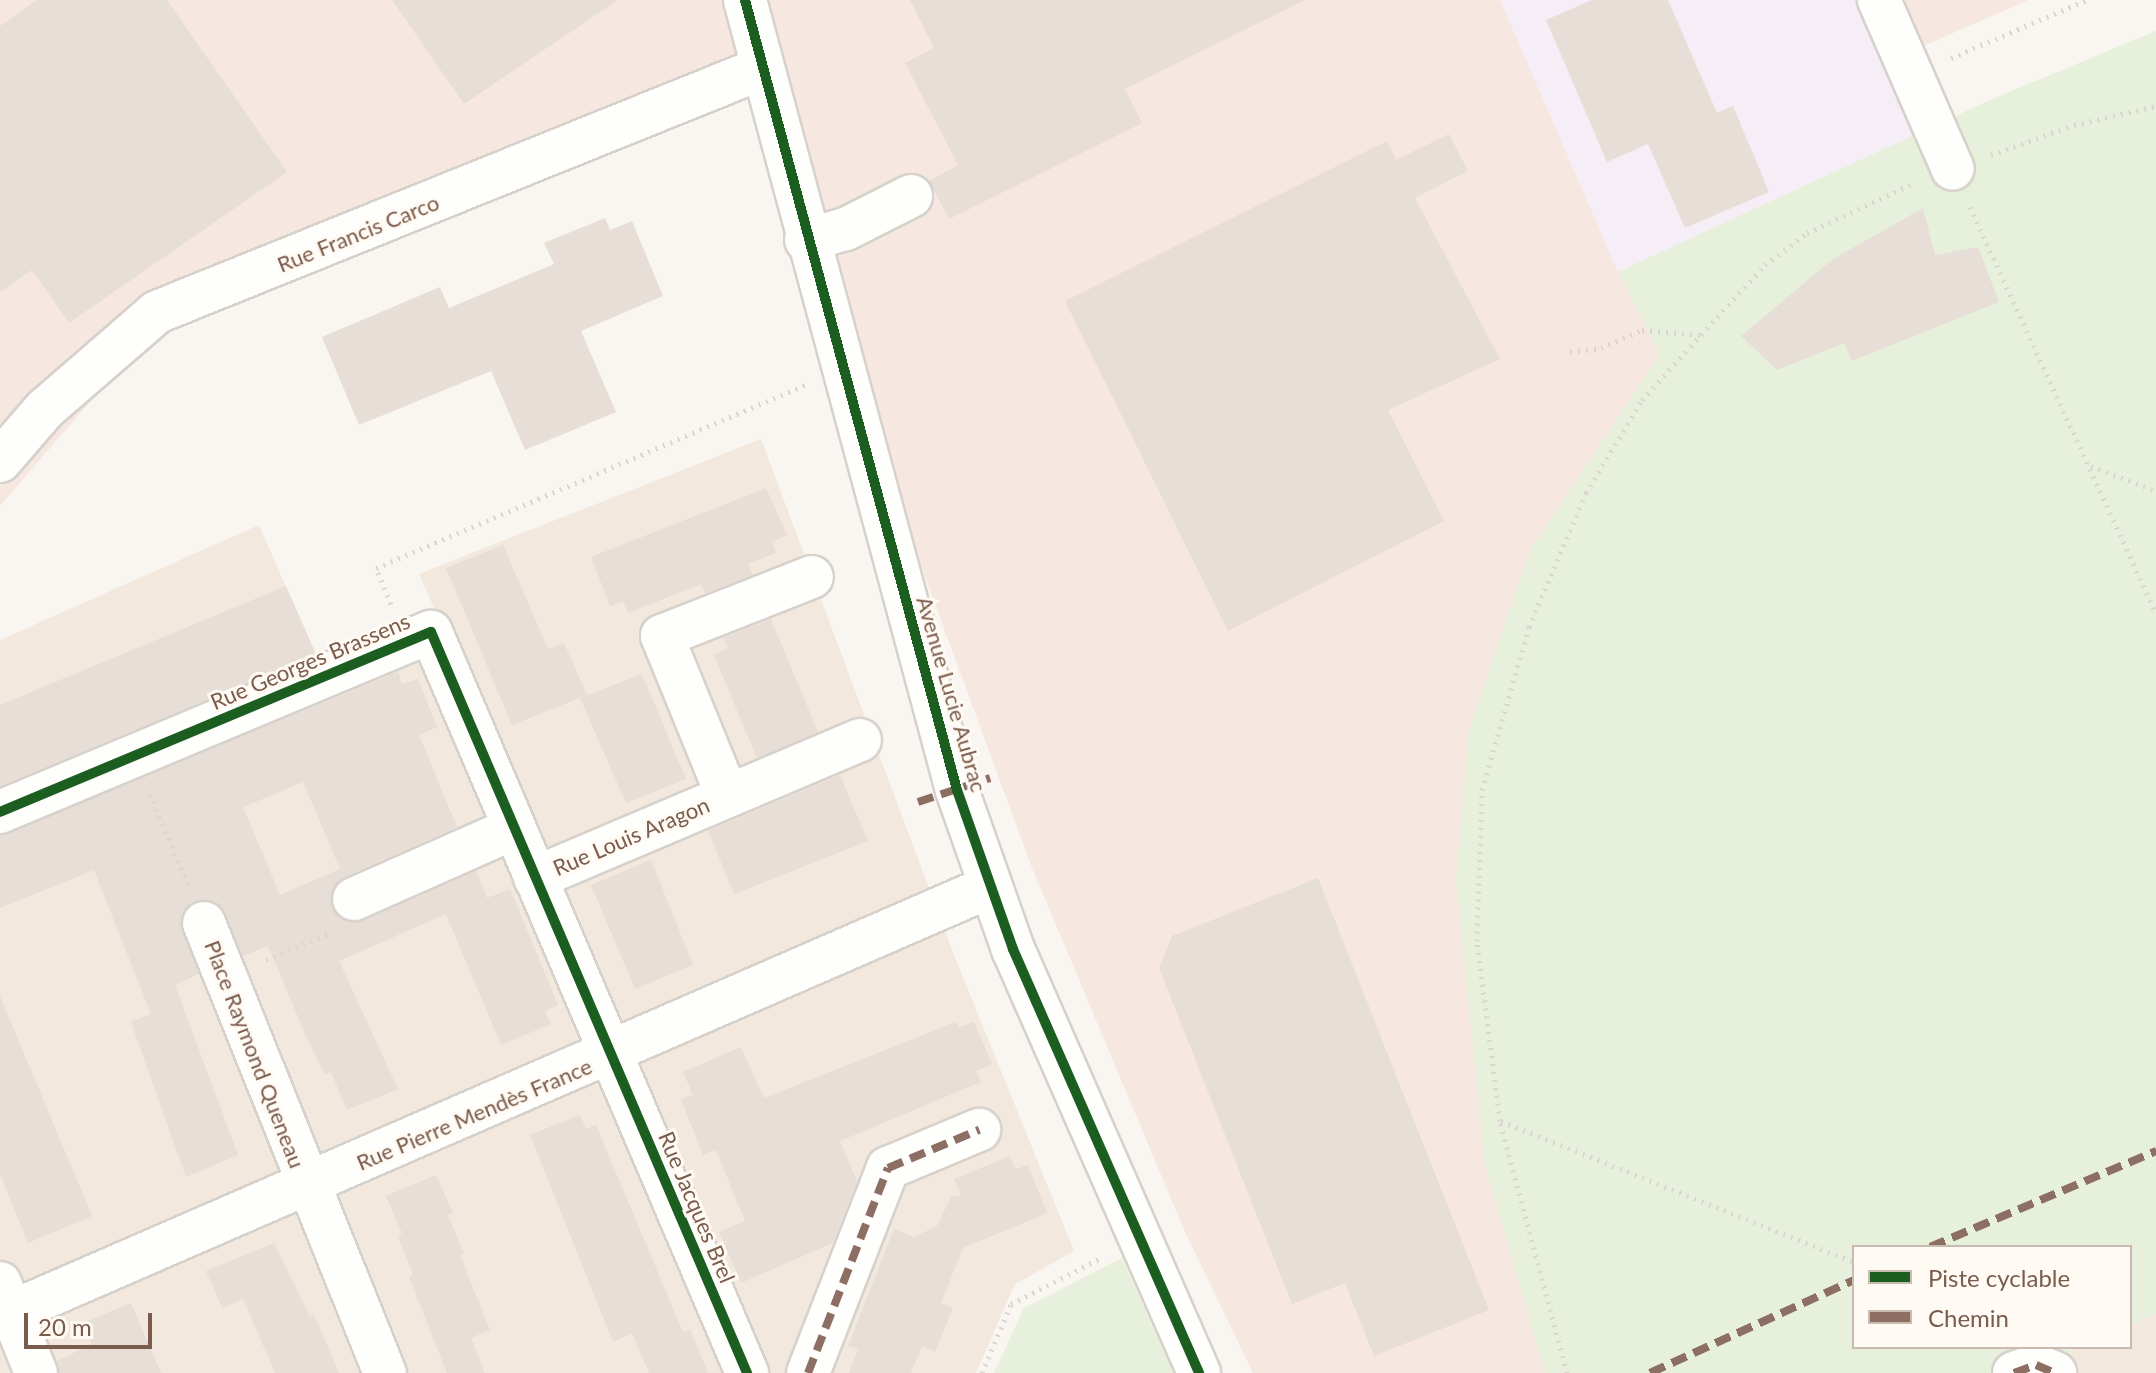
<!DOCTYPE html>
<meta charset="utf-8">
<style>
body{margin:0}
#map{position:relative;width:2156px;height:1373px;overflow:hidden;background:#f9f5f0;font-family:Lato,sans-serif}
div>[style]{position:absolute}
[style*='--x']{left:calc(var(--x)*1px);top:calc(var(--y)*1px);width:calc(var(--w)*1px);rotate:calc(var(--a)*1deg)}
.residential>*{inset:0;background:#f2e8de}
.commercial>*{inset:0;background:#f6e8e1}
.education>*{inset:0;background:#f6eef6}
.green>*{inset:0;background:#e7f0db}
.building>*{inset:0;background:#e6ded7}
.path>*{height:5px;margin-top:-2.5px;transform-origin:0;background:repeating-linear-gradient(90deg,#dcd5d0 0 2px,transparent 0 8px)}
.roads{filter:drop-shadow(2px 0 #d7d1cb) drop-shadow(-2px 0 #d7d1cb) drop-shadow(0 2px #d7d1cb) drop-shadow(0 -2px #d7d1cb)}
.minor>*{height:42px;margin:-21px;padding:0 21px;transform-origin:21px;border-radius:21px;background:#fefefd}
.quiet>*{height:8px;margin-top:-4px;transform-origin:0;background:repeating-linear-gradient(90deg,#8d6e63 0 16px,transparent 0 24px)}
.cycleway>*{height:10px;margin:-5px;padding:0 5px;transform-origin:5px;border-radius:5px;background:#1b5e20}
span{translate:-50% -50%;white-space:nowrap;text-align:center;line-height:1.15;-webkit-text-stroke:6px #fffaf3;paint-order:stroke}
.street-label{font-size:22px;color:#7a5c4d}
.legend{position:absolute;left:1852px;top:1245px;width:280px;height:104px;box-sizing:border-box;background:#fffaf3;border:2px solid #cabbb1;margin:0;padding:10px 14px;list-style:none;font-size:24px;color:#7a5c4d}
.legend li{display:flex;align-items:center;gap:16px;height:40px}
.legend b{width:40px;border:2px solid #cabbb1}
.scale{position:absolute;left:24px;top:1313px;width:128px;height:36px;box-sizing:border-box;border:4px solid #7a5c4d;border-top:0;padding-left:10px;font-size:24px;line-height:28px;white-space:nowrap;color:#7a5c4d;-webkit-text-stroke:6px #fffaf3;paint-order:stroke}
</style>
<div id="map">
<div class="residential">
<div style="clip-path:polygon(761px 439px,954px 955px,1074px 1251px,1015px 1284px,976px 1373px,0 1373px,0 640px,259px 525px,320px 665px,438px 617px,419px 574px)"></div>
<div style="clip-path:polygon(2156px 1314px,2156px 1373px,2023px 1373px,2080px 1347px,2130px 1347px,2130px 1325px)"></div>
</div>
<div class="commercial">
<div style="clip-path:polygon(0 0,2028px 0,1908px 53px,1660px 354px,1530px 551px,1469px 731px,1485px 1166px,1545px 1373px,1253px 1373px,1185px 1232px,1032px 868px,863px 408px,767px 70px,160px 321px,0 506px)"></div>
</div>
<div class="education">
<div style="clip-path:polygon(1500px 0,1877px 0,1935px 126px,1618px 272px)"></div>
</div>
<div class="green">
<div style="clip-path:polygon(2156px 31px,2156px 1314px,2130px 1325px,2130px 1247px,1854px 1247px,1854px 1347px,2080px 1347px,2023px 1373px,1545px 1373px,1485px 1166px,1456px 880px,1469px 731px,1530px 551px,1660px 354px,1618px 272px,1992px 99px)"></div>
<div style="clip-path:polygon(1122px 1258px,1173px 1373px,994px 1373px,1024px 1308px)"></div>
</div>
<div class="building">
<div style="clip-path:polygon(37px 0,167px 0,287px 172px,69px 323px,32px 270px,0 292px,0 26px)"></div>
<div style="clip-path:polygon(392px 0,618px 0,464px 104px)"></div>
<div style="clip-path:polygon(910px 0,1305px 0,1125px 89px,1142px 123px,949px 219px,929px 181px,958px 165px,905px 63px,934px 48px)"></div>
<div style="clip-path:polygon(1592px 0,1668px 0,1717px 113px,1733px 106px,1769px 192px,1685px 228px,1648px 144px,1607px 162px,1546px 20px)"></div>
<div style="clip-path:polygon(1449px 134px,1468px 171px,1415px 198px,1500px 359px,1388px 410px,1444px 521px,1228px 631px,1065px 301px,1387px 141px,1396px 160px)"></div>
<div style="clip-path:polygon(1923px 208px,1935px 255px,1978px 247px,1999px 302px,1852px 361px,1844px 343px,1777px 370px,1741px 336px,1833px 259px)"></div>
<div style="clip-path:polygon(605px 218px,610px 230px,632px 221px,663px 296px,581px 331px,616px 412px,525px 450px,491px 371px,359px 425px,322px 337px,440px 287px,449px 308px,554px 264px,544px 243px)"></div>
<div style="clip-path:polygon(766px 488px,787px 535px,772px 542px,776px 553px,748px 564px,753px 575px,705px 593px,701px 584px,628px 613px,623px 601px,610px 606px,591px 557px)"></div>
<div style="clip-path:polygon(503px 545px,548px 649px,564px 643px,587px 695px,512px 725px,446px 568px)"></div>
<div style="clip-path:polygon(286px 586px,316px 654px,0 786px,0 705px)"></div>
<div style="clip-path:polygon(771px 619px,818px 732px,757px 758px,714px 655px,728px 648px,723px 638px)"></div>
<div style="clip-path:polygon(evenodd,398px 672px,402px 684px,418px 679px,437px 727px,419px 735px,457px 827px,344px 877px,334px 886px,332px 908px,341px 919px,363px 921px,476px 871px,487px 898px,510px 889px,558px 1005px,545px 1011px,551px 1024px,501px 1045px,446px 914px,339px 961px,398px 1089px,347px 1110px,331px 1072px,325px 1075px,306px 1036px,268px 946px,243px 956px,219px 905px,194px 901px,180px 920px,199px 974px,175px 985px,238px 1155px,186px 1177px,131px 1022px,151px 1014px,94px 870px,0 908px,0 836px,398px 672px,303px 782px,340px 869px,280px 895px,243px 807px,303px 782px)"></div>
<div style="clip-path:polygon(642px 674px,686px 779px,626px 803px,580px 698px)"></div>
<div style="clip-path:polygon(840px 775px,868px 841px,734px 894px,708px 831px)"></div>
<div style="clip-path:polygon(651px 860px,693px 965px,635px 989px,591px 885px)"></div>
<div style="clip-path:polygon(1318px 878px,1489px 1310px,1374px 1356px,1345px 1283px,1292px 1304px,1159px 968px,1172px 936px)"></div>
<div style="clip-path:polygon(0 996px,92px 1216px,28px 1243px,0 1174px)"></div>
<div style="clip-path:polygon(956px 1022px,959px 1027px,974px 1022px,992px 1064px,976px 1071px,981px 1082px,840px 1141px,857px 1181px,833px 1243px,741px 1283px,719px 1232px,745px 1221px,716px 1150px,703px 1155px,681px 1099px,693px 1095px,683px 1072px,741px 1047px,764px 1098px)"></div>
<div style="clip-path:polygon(580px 1115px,586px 1129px,596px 1125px,683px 1332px,690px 1329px,708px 1373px,649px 1373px,632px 1333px,613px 1342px,530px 1135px)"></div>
<div style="clip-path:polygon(1010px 1156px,1016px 1169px,1028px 1165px,1047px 1213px,963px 1248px,941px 1303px,953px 1308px,935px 1352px,922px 1346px,911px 1373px,849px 1373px,858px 1349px,848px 1346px,894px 1229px,914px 1237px,937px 1226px,951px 1197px,961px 1195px,954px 1179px)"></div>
<div style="clip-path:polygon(436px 1175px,453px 1213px,448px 1215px,464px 1253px,460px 1255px,490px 1330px,471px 1338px,485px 1373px,447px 1373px,409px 1277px,413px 1275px,398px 1236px,402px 1233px,386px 1196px)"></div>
<div style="clip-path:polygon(274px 1243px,310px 1317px,314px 1315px,339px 1373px,275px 1373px,243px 1299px,222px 1308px,206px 1271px)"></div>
<div style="clip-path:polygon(131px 1303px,161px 1373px,59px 1373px,57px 1361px,92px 1344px,82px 1323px)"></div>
</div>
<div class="path">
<div style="--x:1951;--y:58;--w:147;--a:-23.2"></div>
<div style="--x:1991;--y:155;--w:88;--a:-19.9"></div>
<div style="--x:2074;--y:125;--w:84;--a:-13"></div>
<div style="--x:1970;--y:207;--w:447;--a:65.4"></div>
<div style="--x:1570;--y:352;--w:31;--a:-7"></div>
<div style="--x:1601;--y:348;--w:45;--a:-23.7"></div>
<div style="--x:1642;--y:330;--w:58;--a:4.9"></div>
<div style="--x:2091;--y:466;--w:70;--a:21"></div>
<div style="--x:391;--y:604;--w:39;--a:-113"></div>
<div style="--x:376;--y:568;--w:467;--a:-23.1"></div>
<div style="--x:150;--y:794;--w:99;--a:67.3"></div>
<div style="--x:266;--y:960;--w:69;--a:-22.9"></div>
<div style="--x:1501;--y:1121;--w:380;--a:21.8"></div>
<div style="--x:982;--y:1373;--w:75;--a:-67.2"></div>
<div style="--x:1011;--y:1304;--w:101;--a:-27.1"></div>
<div style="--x:1567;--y:1373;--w:261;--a:-104.9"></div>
<div style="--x:1500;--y:1121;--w:181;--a:-97.3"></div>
<div style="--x:1477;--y:941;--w:151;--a:-88.1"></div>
<div style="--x:1482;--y:790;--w:170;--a:-73.9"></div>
<div style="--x:1529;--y:627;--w:146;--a:-67"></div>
<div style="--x:1586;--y:493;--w:109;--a:-58.9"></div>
<div style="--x:1642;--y:400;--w:183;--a:-47.7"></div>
<div style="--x:1765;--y:265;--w:53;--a:-37.3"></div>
<div style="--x:1807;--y:233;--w:118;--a:-25"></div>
</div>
<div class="roads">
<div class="minor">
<div style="--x:745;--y:0;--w:818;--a:74.98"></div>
<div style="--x:957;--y:790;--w:169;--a:70.6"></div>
<div style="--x:1013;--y:949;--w:463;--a:66.3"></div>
<div style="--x:1879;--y:0;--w:184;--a:66.4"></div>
<div style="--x:806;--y:240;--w:41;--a:-15.4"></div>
<div style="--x:846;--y:229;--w:73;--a:-26.9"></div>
<div style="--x:0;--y:461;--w:69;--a:-49.1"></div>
<div style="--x:45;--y:409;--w:148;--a:-40.9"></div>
<div style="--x:157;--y:312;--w:650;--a:-21.95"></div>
<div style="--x:727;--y:795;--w:172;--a:-112.2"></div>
<div style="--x:662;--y:636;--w:161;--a:-21.5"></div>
<div style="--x:0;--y:812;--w:467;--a:-22.7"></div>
<div style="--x:431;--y:632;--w:806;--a:66.9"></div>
<div style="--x:535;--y:878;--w:353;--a:-23"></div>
<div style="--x:354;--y:899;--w:175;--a:-23.9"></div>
<div style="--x:204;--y:923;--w:485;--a:68.1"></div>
<div style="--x:0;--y:1283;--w:97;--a:68.2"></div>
<div style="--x:0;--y:1317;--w:1078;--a:-23.5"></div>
<div style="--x:808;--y:1373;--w:220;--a:-68.7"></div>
<div style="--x:888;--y:1168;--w:99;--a:-22.7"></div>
<div style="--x:2014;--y:1373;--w:23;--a:-20"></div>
<div style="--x:2036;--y:1365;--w:21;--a:23"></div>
</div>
</div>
<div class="quiet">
<div style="--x:918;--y:802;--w:76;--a:-18.4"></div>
<div style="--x:1930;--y:1247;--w:246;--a:-23"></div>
<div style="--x:808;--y:1373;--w:220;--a:-68.7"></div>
<div style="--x:888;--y:1168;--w:99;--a:-22.7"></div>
<div style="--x:1650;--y:1373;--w:224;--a:-24.5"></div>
<div style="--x:2014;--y:1373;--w:23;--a:-20"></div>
<div style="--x:2036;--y:1365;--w:21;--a:23"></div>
</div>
<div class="cycleway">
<div style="--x:745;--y:0;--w:818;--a:74.98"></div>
<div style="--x:957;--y:790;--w:169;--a:70.6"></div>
<div style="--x:1013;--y:949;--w:463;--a:66.3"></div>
<div style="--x:0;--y:812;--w:467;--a:-22.7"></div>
<div style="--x:431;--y:632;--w:806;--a:66.9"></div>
</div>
<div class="street-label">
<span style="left:358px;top:233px;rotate:-22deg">Rue Francis Carco</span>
<span style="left:310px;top:661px;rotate:-23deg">Rue Georges Brassens</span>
<span style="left:952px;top:694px;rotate:74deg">Avenue Lucie Aubrac</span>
<span style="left:631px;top:836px;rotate:-23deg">Rue Louis Aragon</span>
<span style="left:255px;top:1054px;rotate:69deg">Place Raymond Queneau</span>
<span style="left:474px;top:1114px;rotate:-23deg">Rue Pierre Mendès France</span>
<span style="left:697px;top:1207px;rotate:67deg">Rue Jacques Brel</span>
</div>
<ul class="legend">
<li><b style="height:10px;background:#1b5e20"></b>Piste cyclable</li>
<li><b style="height:10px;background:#8d6e63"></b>Chemin</li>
</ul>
<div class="scale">20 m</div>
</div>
